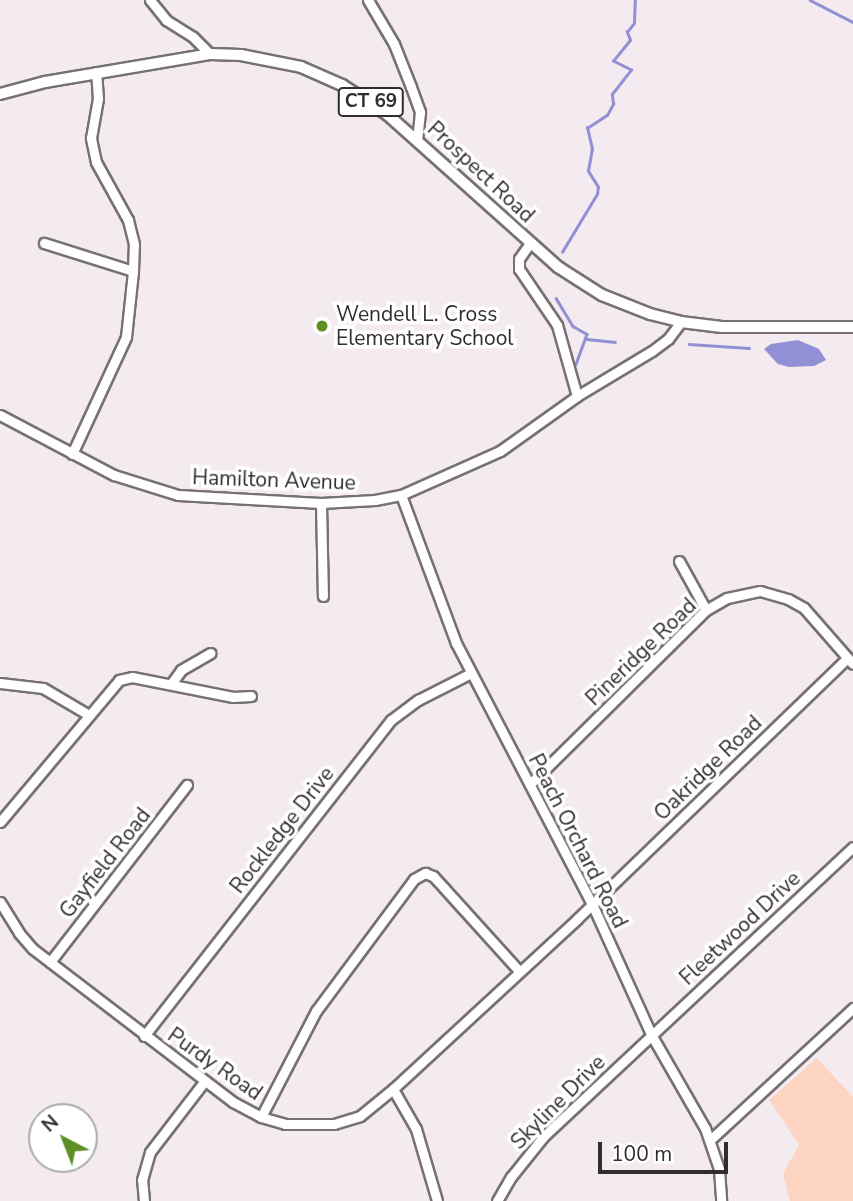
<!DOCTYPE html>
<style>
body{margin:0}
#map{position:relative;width:853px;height:1201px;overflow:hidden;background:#f4ebf0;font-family:"Nunito Sans",sans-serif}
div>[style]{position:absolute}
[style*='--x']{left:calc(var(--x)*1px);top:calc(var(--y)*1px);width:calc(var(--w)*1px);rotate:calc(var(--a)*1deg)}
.green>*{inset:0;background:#fdd3c2}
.water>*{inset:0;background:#9290d4}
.stream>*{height:2.5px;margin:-1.25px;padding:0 1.25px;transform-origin:1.25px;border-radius:1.25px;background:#9290d4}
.roads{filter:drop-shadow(2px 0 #777074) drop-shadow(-2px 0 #777074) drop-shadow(0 2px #777074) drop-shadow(0 -2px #777074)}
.minor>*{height:9px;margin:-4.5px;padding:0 4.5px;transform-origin:4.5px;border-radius:4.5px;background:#fff}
.major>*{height:10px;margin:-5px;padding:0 5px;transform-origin:5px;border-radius:5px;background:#fff}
.dots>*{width:19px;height:19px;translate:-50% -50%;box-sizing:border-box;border:4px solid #fff;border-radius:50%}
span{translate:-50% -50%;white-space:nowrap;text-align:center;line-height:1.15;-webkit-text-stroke:7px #fff;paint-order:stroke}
.shield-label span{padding:2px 5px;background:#fff;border:2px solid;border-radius:5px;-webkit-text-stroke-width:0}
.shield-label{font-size:19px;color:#312d2f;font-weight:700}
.street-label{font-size:21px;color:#312d2f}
.poi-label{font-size:21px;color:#312d2f}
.left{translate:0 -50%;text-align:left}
.north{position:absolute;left:28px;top:1103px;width:70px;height:70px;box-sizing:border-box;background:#fff;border:2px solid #adabac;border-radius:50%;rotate:318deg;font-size:19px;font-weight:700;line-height:28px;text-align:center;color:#312d2f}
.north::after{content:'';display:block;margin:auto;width:24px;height:32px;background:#5e8f26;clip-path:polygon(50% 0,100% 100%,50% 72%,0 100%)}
.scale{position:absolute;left:598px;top:1142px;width:130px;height:32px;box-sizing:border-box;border:4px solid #312d2f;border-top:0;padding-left:9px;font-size:21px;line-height:24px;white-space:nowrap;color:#312d2f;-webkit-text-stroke:5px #fff;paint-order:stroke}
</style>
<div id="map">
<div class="green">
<div style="clip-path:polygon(817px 1058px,853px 1097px,853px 1201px,790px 1201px,783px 1174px,799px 1145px,769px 1100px)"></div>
</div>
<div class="water">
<div style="clip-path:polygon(798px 340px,819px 349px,826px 360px,814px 366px,789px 367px,778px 364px,764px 349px,771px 344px)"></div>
</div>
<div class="stream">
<div style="--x:810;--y:0;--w:48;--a:27.1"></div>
<div style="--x:562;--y:252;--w:68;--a:-58.9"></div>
<div style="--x:597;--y:194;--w:7;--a:-82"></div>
<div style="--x:598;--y:187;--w:19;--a:-122"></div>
<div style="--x:588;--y:171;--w:22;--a:-80"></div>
<div style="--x:592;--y:149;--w:22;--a:-103"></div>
<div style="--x:587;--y:128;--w:24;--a:-33"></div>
<div style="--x:607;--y:115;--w:13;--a:-61"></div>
<div style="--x:613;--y:104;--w:10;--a:-96"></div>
<div style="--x:612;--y:94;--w:31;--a:-52"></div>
<div style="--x:631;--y:70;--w:20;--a:-153"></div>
<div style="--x:613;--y:61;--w:27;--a:-51"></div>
<div style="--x:630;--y:40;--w:9;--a:-111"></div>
<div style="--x:627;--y:32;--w:11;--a:-52"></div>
<div style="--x:634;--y:23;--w:23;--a:-88"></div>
<div style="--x:556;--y:298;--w:33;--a:59"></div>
<div style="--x:573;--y:326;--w:16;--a:30"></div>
<div style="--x:587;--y:334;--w:32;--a:110"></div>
<div style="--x:587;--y:339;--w:28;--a:6"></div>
<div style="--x:689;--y:344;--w:60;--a:3.8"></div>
</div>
<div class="roads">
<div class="minor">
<div style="--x:150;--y:0;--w:26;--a:51"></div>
<div style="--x:166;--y:20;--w:32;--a:32"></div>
<div style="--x:193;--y:37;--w:24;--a:45"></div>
<div style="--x:368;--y:0;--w:51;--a:59.4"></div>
<div style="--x:394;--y:44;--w:46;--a:68.4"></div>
<div style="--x:411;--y:87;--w:27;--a:70"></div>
<div style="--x:420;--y:112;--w:27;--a:96"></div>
<div style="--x:44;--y:243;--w:93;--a:17.5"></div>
<div style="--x:530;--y:243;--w:19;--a:125"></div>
<div style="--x:519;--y:259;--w:10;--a:90"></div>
<div style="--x:519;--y:269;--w:68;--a:55.8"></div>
<div style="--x:557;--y:325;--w:74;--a:74.3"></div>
<div style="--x:0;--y:415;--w:129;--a:27.8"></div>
<div style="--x:114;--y:475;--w:67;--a:17.4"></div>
<div style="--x:178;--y:495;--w:143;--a:3.2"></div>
<div style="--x:321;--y:503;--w:54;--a:-3.2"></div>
<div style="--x:375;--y:500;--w:26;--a:-11"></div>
<div style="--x:401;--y:495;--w:108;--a:-24"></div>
<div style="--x:500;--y:451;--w:95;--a:-35.5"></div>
<div style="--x:577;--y:396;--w:87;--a:-31"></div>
<div style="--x:652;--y:351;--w:20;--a:-37"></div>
<div style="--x:668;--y:339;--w:21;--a:-53"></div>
<div style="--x:72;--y:454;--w:129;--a:-65.2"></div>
<div style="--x:126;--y:337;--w:66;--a:-83.9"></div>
<div style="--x:133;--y:271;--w:27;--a:-88"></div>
<div style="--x:134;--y:244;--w:25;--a:-104"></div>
<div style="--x:128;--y:220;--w:66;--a:-118.9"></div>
<div style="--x:96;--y:162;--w:25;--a:-102"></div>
<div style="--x:91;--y:138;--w:40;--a:-80"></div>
<div style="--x:98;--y:99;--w:27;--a:-94"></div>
<div style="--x:401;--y:495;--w:158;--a:69.6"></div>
<div style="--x:456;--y:643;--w:294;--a:62.5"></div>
<div style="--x:592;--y:904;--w:145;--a:65.6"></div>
<div style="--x:652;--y:1036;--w:106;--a:60.1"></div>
<div style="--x:705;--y:1128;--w:43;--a:71.1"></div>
<div style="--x:719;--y:1169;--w:32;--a:86"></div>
<div style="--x:321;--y:503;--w:93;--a:88.8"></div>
<div style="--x:679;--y:561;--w:56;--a:61.1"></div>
<div style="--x:0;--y:683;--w:43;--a:6.6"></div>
<div style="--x:43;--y:688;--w:53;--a:30.4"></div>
<div style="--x:171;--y:684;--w:17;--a:-54"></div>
<div style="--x:181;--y:670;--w:34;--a:-30"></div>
<div style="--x:531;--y:783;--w:246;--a:-44.7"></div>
<div style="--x:706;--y:610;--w:24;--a:-30"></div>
<div style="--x:727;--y:598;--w:34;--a:-12"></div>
<div style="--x:760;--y:591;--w:29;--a:16"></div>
<div style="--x:788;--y:599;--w:18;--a:29"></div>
<div style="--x:804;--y:608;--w:74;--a:48.8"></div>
<div style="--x:0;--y:822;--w:185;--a:-50"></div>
<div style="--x:119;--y:680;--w:13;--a:-13"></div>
<div style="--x:132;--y:677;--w:103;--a:11.2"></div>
<div style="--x:233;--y:697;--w:18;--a:-3"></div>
<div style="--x:0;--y:902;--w:36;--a:58"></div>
<div style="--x:19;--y:933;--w:21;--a:49"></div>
<div style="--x:33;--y:949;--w:252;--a:37.4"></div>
<div style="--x:233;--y:1102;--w:32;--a:28"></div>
<div style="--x:261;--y:1117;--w:25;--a:16"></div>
<div style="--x:285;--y:1124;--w:49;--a:0"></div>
<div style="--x:334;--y:1124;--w:27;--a:-17"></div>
<div style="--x:360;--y:1116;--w:43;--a:-39.3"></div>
<div style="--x:393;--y:1089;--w:251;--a:-42.7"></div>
<div style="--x:577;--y:919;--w:376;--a:-44"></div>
<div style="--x:50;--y:962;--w:224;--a:-52.3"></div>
<div style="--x:144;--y:1036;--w:401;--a:-52"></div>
<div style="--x:391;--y:720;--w:34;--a:-37"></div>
<div style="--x:418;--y:700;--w:59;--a:-27"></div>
<div style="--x:393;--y:1089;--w:46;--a:60.1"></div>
<div style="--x:416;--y:1129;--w:75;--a:73.7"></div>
<div style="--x:261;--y:1117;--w:119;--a:-62.6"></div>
<div style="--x:316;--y:1011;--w:164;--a:-53.4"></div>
<div style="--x:414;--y:879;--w:13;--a:-29"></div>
<div style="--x:425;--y:873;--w:9;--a:21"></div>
<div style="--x:433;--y:876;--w:16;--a:47"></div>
<div style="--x:444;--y:888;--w:112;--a:47.9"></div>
<div style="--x:710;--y:1140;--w:195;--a:-42.7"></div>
<div style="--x:144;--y:1201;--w:21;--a:-95"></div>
<div style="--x:142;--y:1180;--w:29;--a:-74"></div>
<div style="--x:150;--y:1152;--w:88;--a:-52.4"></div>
<div style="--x:497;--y:1201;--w:28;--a:-60"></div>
<div style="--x:511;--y:1177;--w:51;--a:-51.3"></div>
<div style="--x:543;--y:1137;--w:424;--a:-43.1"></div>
</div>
<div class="major">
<div style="--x:0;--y:94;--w:47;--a:-14.9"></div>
<div style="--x:45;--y:82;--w:167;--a:-9.6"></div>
<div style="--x:210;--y:54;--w:31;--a:2"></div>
<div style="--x:241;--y:55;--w:61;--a:11.3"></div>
<div style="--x:301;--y:67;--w:45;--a:23.7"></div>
<div style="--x:342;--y:85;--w:55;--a:33.1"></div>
<div style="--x:388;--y:115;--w:228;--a:41.8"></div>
<div style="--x:558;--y:267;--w:52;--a:32.5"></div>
<div style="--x:602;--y:295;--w:52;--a:21.6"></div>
<div style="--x:650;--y:314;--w:32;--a:14"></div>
<div style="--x:681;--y:322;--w:41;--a:7"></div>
<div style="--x:722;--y:327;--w:131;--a:0"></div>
</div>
</div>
<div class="dots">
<div style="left:322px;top:326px;background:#5e8f26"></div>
</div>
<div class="shield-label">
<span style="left:371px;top:102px">CT 69</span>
</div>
<div class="street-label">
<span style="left:481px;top:172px;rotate:43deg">Prospect Road</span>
<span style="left:274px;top:480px;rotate:2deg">Hamilton Avenue</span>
<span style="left:641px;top:652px;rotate:-44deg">Pineridge Road</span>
<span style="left:708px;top:768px;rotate:-44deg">Oakridge Road</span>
<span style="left:282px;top:830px;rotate:-52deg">Rockledge Drive</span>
<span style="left:578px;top:841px;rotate:63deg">Peach Orchard Road</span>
<span style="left:105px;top:863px;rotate:-52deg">Gayfield Road</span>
<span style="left:740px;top:928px;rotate:-43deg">Fleetwood Drive</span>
<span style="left:215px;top:1064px;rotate:35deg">Purdy Road</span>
<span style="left:558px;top:1102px;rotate:-45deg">Skyline Drive</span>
</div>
<div class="poi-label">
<span class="left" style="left:336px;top:326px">Wendell L. Cross<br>Elementary School</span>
</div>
<div class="north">N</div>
<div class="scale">100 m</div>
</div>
